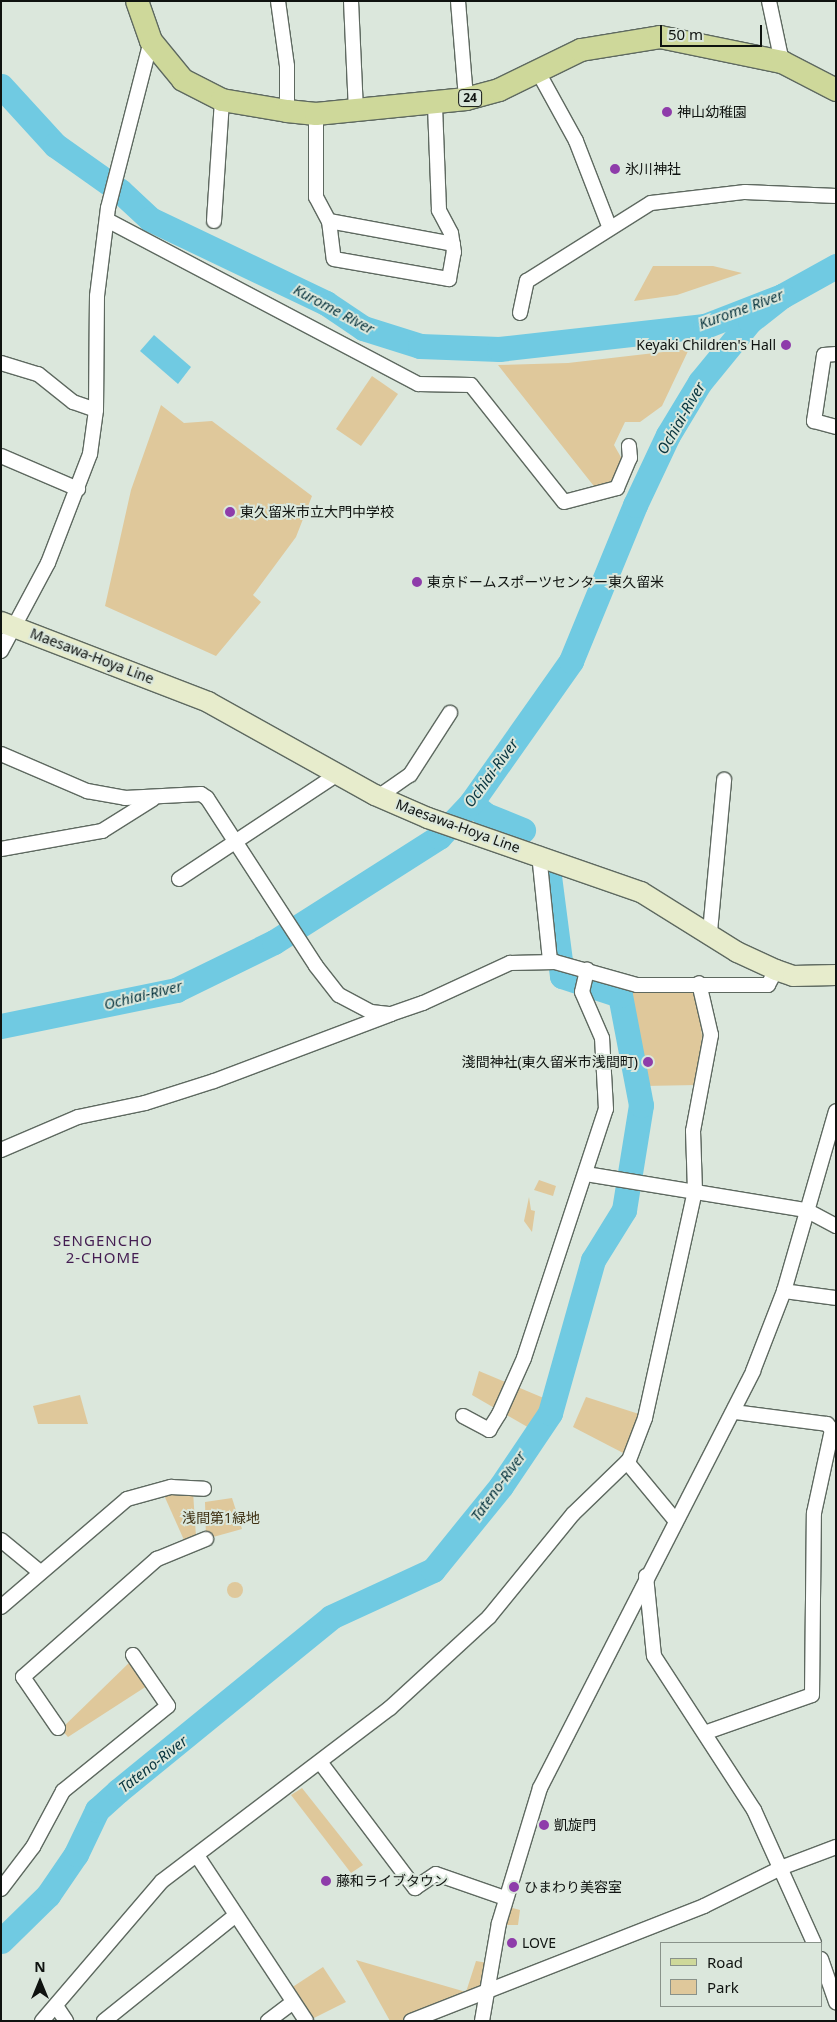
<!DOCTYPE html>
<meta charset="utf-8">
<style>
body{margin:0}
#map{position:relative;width:837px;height:2022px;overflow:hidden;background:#dbe7dc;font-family:"Noto Sans","Noto Sans JP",sans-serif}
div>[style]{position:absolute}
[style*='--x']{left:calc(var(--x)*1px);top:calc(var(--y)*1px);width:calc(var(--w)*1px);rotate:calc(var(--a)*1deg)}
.green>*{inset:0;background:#dfc89b}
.round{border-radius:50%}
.water>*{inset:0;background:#70cae2}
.river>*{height:25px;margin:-12.5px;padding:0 12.5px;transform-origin:12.5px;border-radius:12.5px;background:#70cae2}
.roads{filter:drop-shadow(1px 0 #5e6960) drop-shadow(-1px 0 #5e6960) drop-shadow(0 1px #5e6960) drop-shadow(0 -1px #5e6960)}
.minor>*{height:14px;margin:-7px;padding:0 7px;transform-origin:7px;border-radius:7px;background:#fff}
.secondary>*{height:20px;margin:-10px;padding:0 10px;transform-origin:10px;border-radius:10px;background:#e7eccc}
.primary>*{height:22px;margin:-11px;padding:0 11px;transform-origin:11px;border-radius:11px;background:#ced89a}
.dots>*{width:14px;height:14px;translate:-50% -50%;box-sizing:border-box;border:2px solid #dbe7dc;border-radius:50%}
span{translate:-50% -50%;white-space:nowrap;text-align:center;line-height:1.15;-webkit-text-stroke:4px #dbe7dc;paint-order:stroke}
.shield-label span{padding:1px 4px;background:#dbe7dc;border:1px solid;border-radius:4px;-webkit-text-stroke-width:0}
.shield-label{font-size:12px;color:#0f1310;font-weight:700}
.poi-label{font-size:14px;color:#0f1310}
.left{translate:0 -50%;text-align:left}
.right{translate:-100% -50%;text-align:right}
.street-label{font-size:14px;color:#0f1310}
.park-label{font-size:14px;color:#3f3113}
.water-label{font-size:15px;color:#08343e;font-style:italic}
.neighbourhood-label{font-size:15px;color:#431c51;letter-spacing:1px}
.frame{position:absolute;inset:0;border:2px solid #0f1310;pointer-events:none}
.legend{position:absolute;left:660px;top:1942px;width:162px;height:65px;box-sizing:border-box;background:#dbe7dc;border:1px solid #89928a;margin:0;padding:6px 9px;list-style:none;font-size:15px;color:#0f1310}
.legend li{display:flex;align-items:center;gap:10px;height:25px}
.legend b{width:25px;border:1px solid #89928a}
.north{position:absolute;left:15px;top:1957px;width:50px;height:50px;-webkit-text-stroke:4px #dbe7dc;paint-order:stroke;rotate:0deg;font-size:14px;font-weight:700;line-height:20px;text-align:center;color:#0f1310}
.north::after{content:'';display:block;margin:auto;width:18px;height:22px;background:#0f1310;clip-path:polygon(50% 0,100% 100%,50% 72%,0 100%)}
.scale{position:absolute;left:660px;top:25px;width:102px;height:22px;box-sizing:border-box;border:2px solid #0f1310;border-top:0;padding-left:6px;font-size:15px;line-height:18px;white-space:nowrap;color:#0f1310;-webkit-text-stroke:4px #dbe7dc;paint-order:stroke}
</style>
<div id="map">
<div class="green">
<div style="clip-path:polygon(653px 266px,713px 266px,742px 273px,677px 295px,634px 301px)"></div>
<div style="clip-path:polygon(689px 349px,662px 406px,640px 422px,625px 422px,614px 445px,622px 459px,612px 485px,597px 490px,498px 365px,568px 363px)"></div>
<div style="clip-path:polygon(372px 376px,398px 394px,361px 446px,336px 429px)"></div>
<div style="clip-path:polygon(161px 405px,184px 423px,212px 421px,312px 496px,296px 537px,253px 595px,261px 602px,216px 656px,105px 606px,131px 490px)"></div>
<div style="clip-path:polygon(622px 986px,691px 989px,697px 994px,702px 1036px,697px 1085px,644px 1086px)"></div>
<div style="clip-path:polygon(539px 1180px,556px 1186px,553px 1196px,534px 1190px)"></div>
<div style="clip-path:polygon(529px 1197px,531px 1210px,535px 1211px,532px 1232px,524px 1221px)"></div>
<div style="clip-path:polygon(479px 1371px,546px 1399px,531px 1429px,472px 1395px)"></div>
<div style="clip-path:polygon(80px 1395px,88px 1424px,38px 1424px,33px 1406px)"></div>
<div style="clip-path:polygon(586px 1397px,639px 1414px,627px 1455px,573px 1427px)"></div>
<div style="clip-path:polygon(193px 1492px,196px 1536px,184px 1540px,163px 1493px)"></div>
<div style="clip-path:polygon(232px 1498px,242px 1529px,206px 1539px,205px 1502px)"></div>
<div class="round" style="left:227px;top:1582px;width:16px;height:16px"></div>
<div style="clip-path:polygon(133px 1659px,150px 1684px,68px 1737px,61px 1729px)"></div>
<div style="clip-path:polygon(302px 1788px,363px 1865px,351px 1873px,291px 1795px)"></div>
<div style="clip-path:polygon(505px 1906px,520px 1910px,518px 1925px,500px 1925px,488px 1991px,411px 2021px,390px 2021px,356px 1960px,466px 1992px,476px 1961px,488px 1963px)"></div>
<div style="clip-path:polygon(323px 1967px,346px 2002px,308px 2021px,288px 1990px)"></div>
</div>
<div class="water">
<div style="clip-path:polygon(154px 335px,191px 367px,178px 384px,140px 351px)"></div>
</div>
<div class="river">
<div style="--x:1;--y:86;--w:80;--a:47.5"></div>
<div style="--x:55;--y:145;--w:80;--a:35.3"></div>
<div style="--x:120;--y:191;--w:41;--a:43"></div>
<div style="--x:150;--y:219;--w:195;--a:25.5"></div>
<div style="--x:326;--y:303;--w:45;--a:34"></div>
<div style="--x:363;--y:328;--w:60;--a:17.5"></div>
<div style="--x:420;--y:346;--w:79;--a:2.2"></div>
<div style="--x:499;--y:349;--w:207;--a:-6.4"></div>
<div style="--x:705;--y:326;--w:83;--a:-21.3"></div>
<div style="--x:782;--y:296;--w:62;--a:-29.1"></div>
<div style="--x:471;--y:803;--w:19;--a:39"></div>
<div style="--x:486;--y:815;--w:40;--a:22"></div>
<div style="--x:1;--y:1026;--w:179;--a:-11.6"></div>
<div style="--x:176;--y:990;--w:109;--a:-26.1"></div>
<div style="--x:274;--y:942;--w:196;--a:-32.5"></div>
<div style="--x:439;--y:837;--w:47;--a:-46.7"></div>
<div style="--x:471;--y:803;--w:174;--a:-54.8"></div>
<div style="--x:571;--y:661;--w:169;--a:-67.7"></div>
<div style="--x:635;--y:505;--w:77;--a:-64.8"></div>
<div style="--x:668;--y:435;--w:62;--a:-58.9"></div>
<div style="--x:700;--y:382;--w:79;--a:-50.7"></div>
<div style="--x:750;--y:321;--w:41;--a:-38"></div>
<div style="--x:1;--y:1941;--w:66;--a:-44.4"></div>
<div style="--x:48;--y:1895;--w:50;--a:-55.7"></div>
<div style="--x:76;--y:1854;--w:49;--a:-64.5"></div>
<div style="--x:97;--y:1810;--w:28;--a:-42"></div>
<div style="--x:118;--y:1791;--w:275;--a:-39.2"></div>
<div style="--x:331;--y:1617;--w:112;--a:-24.7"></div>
<div style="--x:433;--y:1570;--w:108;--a:-51"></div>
<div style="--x:501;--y:1486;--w:88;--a:-56.1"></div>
<div style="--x:550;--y:1413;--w:159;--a:-74.3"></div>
<div style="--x:593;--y:1260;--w:59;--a:-58.2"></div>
<div style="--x:624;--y:1210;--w:106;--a:-80.8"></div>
<div style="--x:641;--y:1105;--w:112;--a:-100.8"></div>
<div style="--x:620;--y:995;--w:61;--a:-161.9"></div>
<div style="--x:562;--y:976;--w:101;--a:-97.4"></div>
</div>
<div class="roads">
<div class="minor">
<div style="--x:278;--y:1;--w:66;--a:82.1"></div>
<div style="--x:287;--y:66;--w:45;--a:90"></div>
<div style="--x:351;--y:1;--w:110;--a:87.4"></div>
<div style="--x:458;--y:1;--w:98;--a:85.3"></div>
<div style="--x:769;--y:1;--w:62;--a:78"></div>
<div style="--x:537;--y:70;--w:81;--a:61.2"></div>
<div style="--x:576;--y:141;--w:91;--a:68.8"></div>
<div style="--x:316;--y:114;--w:83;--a:90"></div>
<div style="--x:316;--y:197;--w:27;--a:62"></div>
<div style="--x:329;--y:221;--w:38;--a:83"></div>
<div style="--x:334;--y:259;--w:117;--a:9.9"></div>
<div style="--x:449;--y:279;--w:27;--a:-80"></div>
<div style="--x:454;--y:252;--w:19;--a:-99"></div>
<div style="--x:451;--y:233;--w:26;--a:-118"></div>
<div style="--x:439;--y:210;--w:105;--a:-92.2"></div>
<div style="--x:107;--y:220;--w:352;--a:27.8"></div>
<div style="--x:418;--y:384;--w:53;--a:1.1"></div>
<div style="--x:471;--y:385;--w:149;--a:51.5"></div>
<div style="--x:564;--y:502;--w:55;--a:-14.8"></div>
<div style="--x:617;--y:488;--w:33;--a:-67"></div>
<div style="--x:630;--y:458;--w:12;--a:-95"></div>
<div style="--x:214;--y:221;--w:121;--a:-86.2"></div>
<div style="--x:329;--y:221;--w:126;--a:10.5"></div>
<div style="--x:520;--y:313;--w:33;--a:-78"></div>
<div style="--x:527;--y:281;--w:146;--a:-32.2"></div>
<div style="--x:651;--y:203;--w:95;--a:-6.7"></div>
<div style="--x:745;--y:192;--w:91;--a:2.5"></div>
<div style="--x:836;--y:354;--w:12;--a:175"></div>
<div style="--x:824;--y:355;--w:67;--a:98.6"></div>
<div style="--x:814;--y:421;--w:23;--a:15"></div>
<div style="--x:1;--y:363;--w:39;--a:17"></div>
<div style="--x:38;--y:374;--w:45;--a:38.7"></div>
<div style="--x:73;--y:402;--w:24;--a:19"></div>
<div style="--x:1;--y:456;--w:84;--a:23.2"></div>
<div style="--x:1;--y:651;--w:100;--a:-61.9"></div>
<div style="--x:48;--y:563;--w:117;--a:-68.9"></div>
<div style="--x:90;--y:454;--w:44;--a:-82.2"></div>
<div style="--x:96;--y:410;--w:114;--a:-89.5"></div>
<div style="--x:97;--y:296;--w:89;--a:-82.9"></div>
<div style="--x:108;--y:208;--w:172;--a:-75.6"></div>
<div style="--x:1;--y:754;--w:94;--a:23.3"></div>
<div style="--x:87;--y:791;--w:39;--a:10"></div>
<div style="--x:125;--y:798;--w:76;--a:-3"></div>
<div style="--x:201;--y:794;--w:7;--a:34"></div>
<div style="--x:207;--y:798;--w:200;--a:57"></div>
<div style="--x:316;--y:966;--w:37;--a:52"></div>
<div style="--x:339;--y:995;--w:36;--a:28"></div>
<div style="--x:371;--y:1012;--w:20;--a:6"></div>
<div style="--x:391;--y:1014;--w:34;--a:-19"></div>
<div style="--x:423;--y:1003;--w:96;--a:-24.7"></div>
<div style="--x:510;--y:963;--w:45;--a:-1.3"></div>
<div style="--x:555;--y:962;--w:85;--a:15.7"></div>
<div style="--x:637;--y:985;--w:131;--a:0"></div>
<div style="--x:768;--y:985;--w:17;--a:-62"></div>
<div style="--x:378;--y:797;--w:39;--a:-35"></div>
<div style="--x:410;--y:775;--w:74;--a:-57.2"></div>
<div style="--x:1;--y:849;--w:103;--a:-10.1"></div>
<div style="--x:102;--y:831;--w:60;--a:-32.1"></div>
<div style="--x:539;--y:854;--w:108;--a:84.1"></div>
<div style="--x:179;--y:879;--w:188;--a:-33.5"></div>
<div style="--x:710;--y:932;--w:153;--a:-84.7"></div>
<div style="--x:1;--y:1150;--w:84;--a:-23.2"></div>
<div style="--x:78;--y:1117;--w:68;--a:-11.8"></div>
<div style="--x:145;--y:1103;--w:72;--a:-17.7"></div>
<div style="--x:214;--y:1081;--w:187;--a:-20.7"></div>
<div style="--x:586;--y:1174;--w:223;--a:9.3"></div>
<div style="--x:806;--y:1210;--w:34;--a:28"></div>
<div style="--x:784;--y:1291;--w:52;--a:7.7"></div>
<div style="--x:463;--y:1416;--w:30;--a:28"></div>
<div style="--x:489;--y:1430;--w:19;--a:-58"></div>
<div style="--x:499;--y:1414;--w:61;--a:-65.9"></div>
<div style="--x:524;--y:1358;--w:262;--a:-71.8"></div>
<div style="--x:606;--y:1109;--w:71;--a:-93.2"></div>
<div style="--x:602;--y:1038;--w:50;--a:-113.5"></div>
<div style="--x:582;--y:992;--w:23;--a:-77"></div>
<div style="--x:627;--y:1462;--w:75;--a:50.4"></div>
<div style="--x:1;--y:1540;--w:50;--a:39.4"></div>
<div style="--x:646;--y:1576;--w:80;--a:84.3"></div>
<div style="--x:654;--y:1656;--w:184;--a:57"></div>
<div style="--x:754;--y:1810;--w:146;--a:65.7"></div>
<div style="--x:1;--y:1607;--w:166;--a:-40.6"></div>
<div style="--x:127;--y:1499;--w:46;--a:-15.3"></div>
<div style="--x:171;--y:1487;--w:33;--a:3"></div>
<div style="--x:58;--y:1728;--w:62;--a:-124.5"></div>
<div style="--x:23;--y:1677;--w:179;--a:-41.4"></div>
<div style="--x:157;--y:1559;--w:53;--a:-22.2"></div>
<div style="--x:707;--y:1732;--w:111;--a:-19.4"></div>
<div style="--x:812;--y:1695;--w:182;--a:-89.4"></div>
<div style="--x:814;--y:1513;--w:85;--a:-77.8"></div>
<div style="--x:832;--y:1430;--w:8;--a:-130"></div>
<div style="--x:827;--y:1424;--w:93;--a:-172.6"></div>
<div style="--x:320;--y:1762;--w:158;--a:53"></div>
<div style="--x:415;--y:1888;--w:25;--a:-34"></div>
<div style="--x:436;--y:1874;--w:73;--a:19.2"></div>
<div style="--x:198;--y:1857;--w:196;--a:56.6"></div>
<div style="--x:1;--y:1889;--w:53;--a:-52.7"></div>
<div style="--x:33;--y:1847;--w:64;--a:-61.8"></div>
<div style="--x:63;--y:1791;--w:135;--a:-39"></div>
<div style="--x:168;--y:1706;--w:62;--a:-124.5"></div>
<div style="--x:821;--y:1959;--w:46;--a:70.8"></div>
<div style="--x:56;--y:2006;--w:18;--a:56"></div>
<div style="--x:42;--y:2021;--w:184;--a:-49.4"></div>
<div style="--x:162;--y:1881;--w:286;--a:-37.2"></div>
<div style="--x:390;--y:1708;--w:134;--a:-42.6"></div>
<div style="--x:489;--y:1617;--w:133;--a:-50.8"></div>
<div style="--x:573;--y:1514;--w:78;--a:-44"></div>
<div style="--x:629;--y:1460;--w:45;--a:-69.1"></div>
<div style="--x:645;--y:1418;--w:232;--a:-77.6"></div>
<div style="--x:695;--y:1191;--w:60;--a:-91.9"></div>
<div style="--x:693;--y:1131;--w:98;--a:-79.4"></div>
<div style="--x:711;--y:1035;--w:53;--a:-103"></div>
<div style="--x:104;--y:2021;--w:169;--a:-38.8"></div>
<div style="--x:268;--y:2021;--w:31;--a:-37"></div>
<div style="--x:411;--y:2021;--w:315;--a:-21.4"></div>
<div style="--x:704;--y:1906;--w:88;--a:-26.3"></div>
<div style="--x:783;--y:1867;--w:57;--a:-20.7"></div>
<div style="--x:482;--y:2021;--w:99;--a:-80.2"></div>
<div style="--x:499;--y:1923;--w:141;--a:-73.1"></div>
<div style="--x:540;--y:1788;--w:468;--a:-62.9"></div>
<div style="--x:753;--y:1371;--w:86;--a:-68.8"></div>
<div style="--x:784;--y:1291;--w:187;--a:-73.9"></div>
</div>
<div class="secondary">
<div style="--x:1;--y:622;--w:222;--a:21.1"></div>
<div style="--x:208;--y:702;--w:191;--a:29.1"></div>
<div style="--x:375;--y:795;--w:58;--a:23.5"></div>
<div style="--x:428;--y:818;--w:225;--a:19.2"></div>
<div style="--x:641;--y:892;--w:113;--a:32"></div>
<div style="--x:737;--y:952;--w:43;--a:24.8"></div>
<div style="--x:776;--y:970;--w:18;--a:19"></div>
<div style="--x:793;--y:976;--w:43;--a:-1.3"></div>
</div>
<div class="primary">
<div style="--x:137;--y:1;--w:42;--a:70.7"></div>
<div style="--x:151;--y:41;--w:50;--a:50.6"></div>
<div style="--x:183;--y:80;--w:44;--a:27.1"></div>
<div style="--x:222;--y:100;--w:66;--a:9.6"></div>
<div style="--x:287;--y:111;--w:29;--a:6"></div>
<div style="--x:316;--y:114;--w:151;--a:-5.7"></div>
<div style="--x:466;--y:99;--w:34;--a:-15"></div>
<div style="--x:499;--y:90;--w:91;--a:-26"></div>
<div style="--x:581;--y:50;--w:80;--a:-9.3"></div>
<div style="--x:660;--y:37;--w:125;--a:11.6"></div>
<div style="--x:782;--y:62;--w:61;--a:27.4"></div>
</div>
</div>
<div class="dots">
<div style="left:667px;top:112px;background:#8e3caa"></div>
<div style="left:615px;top:169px;background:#8e3caa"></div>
<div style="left:786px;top:345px;background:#8e3caa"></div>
<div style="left:230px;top:512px;background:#8e3caa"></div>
<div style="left:417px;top:582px;background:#8e3caa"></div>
<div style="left:648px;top:1062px;background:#8e3caa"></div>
<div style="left:544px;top:1825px;background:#8e3caa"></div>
<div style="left:326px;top:1881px;background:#8e3caa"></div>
<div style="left:514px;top:1887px;background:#8e3caa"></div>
<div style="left:512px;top:1943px;background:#8e3caa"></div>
</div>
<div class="shield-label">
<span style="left:470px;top:98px">24</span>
</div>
<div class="poi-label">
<span class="left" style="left:677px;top:112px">神山幼稚園</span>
<span class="left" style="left:625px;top:169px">氷川神社</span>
<span class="right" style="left:776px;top:345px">Keyaki Children's Hall</span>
<span class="left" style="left:240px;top:512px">東久留米市立大門中学校</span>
<span class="left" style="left:427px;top:582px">東京ドームスポーツセンター東久留米</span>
<span class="right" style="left:638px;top:1062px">淺間神社(東久留米市浅間町)</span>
<span class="left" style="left:554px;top:1825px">凱旋門</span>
<span class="left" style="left:336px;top:1881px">藤和ライブタウン</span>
<span class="left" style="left:524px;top:1887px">ひまわり美容室</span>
<span class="left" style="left:522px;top:1943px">LOVE</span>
</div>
<div class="street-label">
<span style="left:92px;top:656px;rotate:21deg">Maesawa-Hoya Line</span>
<span style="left:458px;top:826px;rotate:20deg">Maesawa-Hoya Line</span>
</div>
<div class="park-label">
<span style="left:221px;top:1518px">浅間第1緑地</span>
</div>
<div class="water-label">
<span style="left:334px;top:309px;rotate:28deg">Kurome River</span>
<span style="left:741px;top:309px;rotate:-20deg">Kurome River</span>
<span style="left:681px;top:418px;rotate:-60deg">Ochiai-River</span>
<span style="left:491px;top:773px;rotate:-54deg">Ochiai-River</span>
<span style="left:143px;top:995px;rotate:-14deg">Ochiai-River</span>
<span style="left:498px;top:1486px;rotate:-54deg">Tateno-River</span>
<span style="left:153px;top:1764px;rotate:-38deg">Tateno-River</span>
</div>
<div class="neighbourhood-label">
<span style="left:103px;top:1249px">SENGENCHO<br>2-CHOME</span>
</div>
<div class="frame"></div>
<ul class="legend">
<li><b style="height:6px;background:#ced89a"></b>Road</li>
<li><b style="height:14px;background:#dfc89b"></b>Park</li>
</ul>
<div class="north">N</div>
<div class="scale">50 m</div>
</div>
